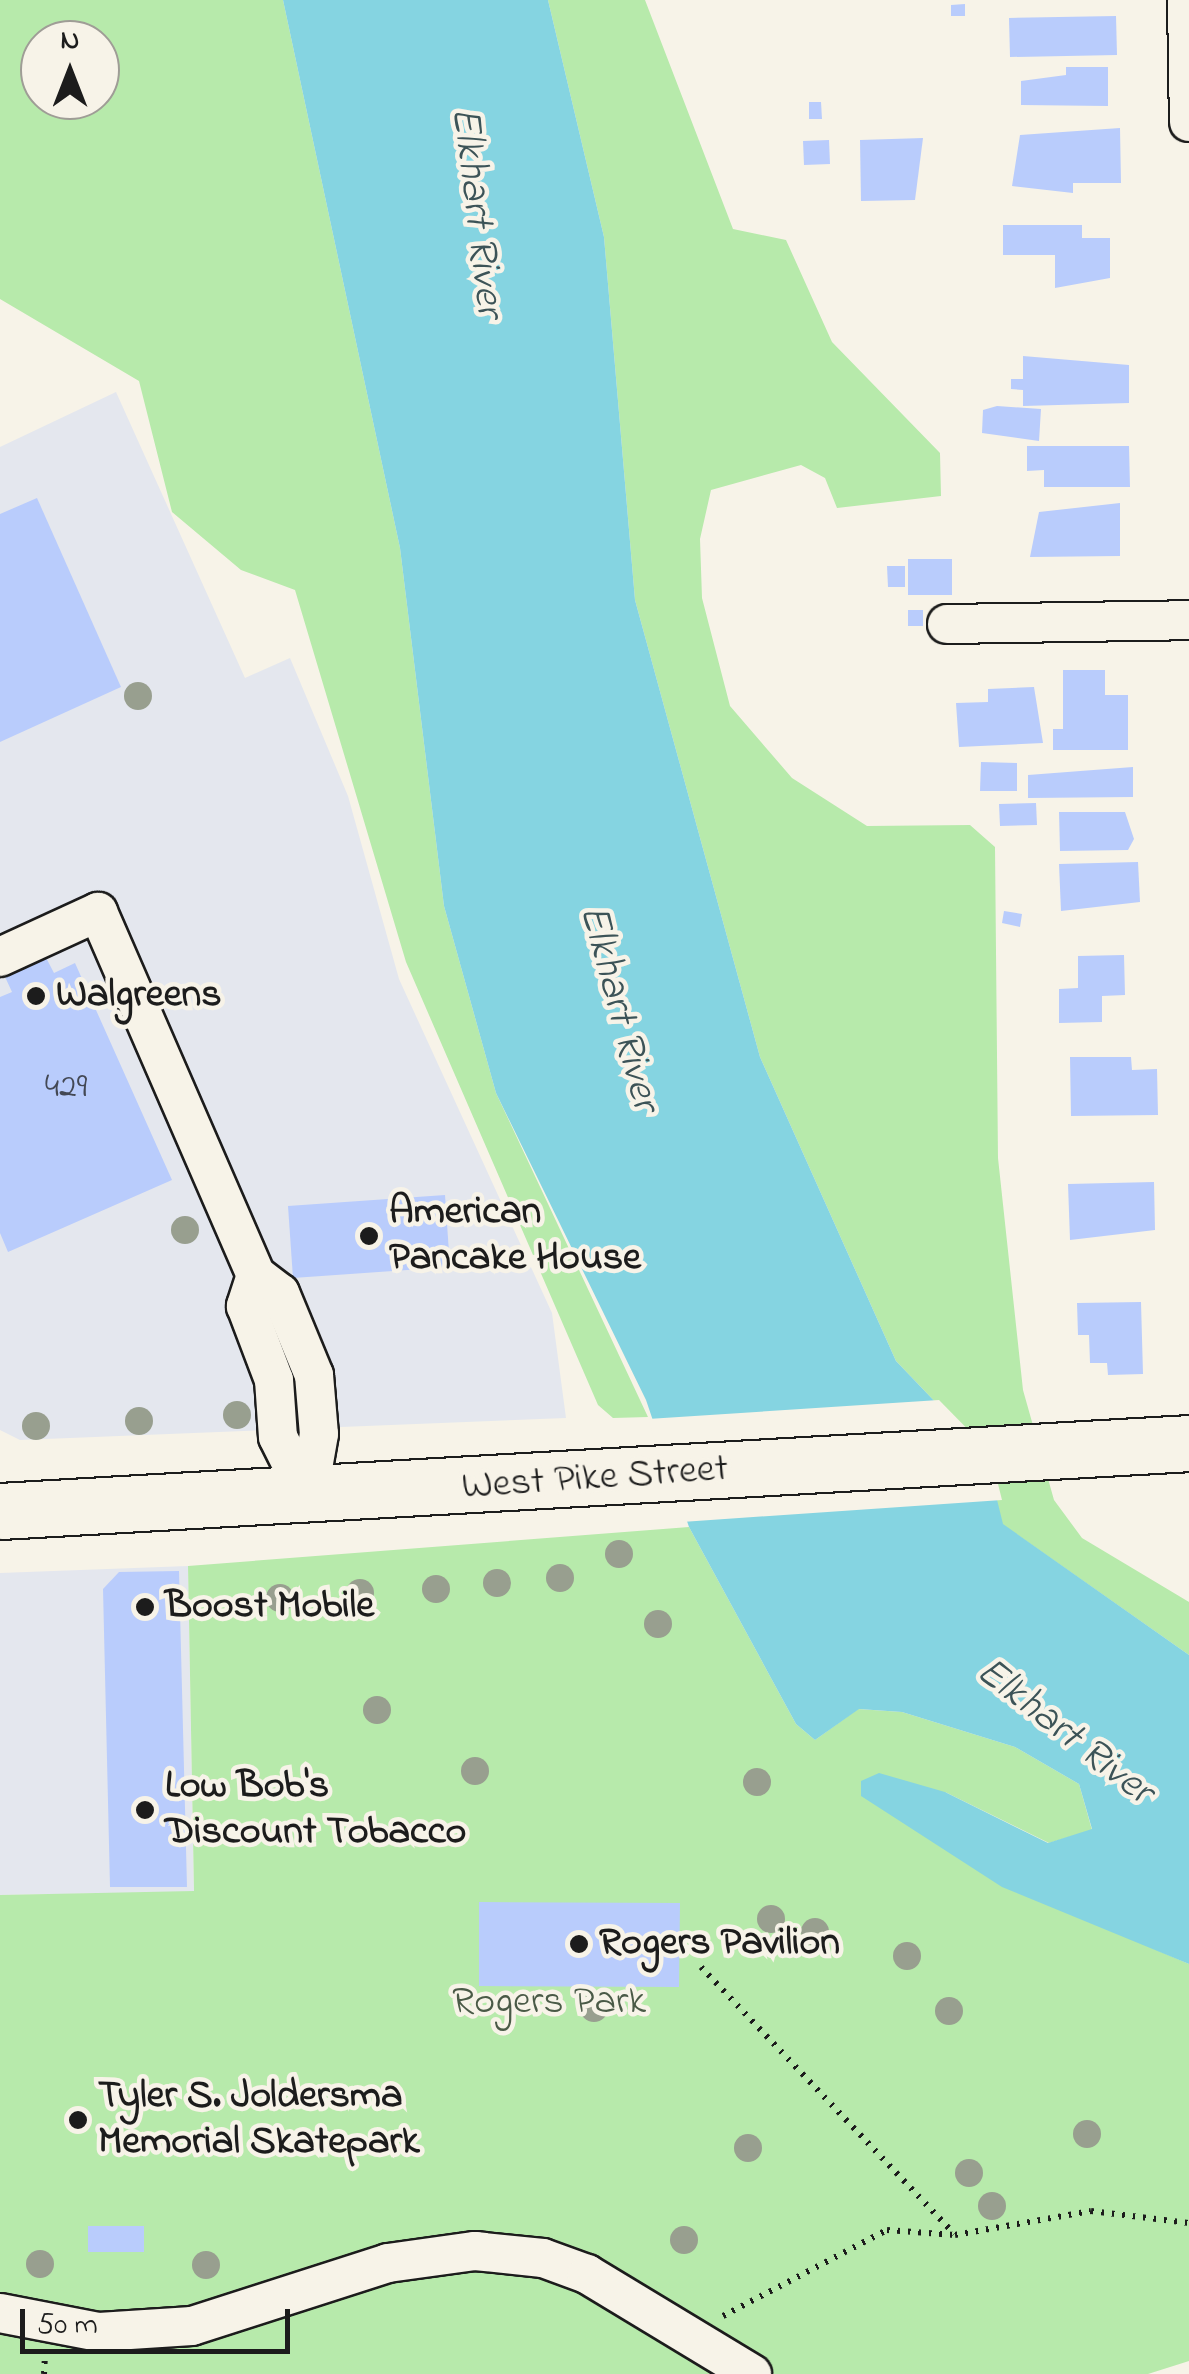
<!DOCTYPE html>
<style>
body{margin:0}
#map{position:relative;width:1189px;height:2374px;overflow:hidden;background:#f7f3e8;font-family:"Indie Flower",sans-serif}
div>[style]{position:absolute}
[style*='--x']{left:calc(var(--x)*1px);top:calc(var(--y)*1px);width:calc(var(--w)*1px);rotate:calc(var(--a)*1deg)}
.built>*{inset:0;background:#e4e7ee}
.green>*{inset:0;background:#b7eaab}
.water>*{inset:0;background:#85d4e1}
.pier>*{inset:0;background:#f7f3e8}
.building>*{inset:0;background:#b9ccfc}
.path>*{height:6px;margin-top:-3px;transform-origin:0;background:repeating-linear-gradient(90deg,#1c1c1c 0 2.5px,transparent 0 10.5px)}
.roads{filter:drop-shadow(2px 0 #1c1c1c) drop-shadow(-2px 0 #1c1c1c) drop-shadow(0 2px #1c1c1c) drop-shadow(0 -2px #1c1c1c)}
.minor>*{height:38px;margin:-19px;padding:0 19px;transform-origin:19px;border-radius:19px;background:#f7f3e8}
.highway>*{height:55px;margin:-27.5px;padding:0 27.5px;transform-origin:27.5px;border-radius:27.5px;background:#f7f3e8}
.trees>*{width:28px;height:28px;margin:-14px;border-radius:50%;background:#989f8f}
.dots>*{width:28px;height:28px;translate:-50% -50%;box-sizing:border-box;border:5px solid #f7f3e8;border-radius:50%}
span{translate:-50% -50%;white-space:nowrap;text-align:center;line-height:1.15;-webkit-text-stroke:9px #f7f3e8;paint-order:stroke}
.number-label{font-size:35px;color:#434854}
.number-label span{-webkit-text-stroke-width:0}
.poi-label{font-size:40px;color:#1c1c1c;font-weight:700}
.left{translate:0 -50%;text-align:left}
.street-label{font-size:40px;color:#1c1c1c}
.park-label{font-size:40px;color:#4a5a47}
.water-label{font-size:42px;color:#3c5357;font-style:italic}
.north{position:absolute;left:20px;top:20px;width:100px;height:100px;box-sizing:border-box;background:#f7f3e8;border:2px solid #9f9d96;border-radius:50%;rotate:0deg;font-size:28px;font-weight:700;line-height:40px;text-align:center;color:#1c1c1c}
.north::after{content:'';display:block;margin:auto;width:35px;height:45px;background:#1c1c1c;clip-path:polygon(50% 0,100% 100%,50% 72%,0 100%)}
.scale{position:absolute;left:20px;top:2309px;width:270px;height:45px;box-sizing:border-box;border:5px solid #1c1c1c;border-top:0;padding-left:12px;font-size:30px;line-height:35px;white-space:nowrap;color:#1c1c1c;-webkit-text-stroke:8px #f7f3e8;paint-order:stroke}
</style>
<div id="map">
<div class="built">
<div style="clip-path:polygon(116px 392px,245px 678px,290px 658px,348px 796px,399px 979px,552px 1313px,566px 1418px,20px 1440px,0 1430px,0 447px)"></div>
<div style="clip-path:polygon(188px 1566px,194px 1892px,0 1895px,0 1573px)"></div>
</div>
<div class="green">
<div style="clip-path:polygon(evenodd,0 0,283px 0,400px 548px,444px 906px,496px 1093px,648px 1417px,613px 1418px,598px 1405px,406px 962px,295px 590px,241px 570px,172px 512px,139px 381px,0 299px,0 0,40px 40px,100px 40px,100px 100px,40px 100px,40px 40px)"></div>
<div style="clip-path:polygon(548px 0,645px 0,733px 229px,786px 240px,832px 342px,940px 453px,941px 496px,837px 508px,825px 478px,801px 465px,711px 490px,700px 539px,702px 598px,730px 706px,792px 778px,867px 826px,970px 825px,995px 847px,998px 1158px,1023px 1390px,1054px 1500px,1082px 1538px,1189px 1602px,1189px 1655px,1002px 1524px,986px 1455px,896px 1361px,760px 1057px,635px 600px,604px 237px)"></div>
<div style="clip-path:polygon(689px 1527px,796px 1724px,815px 1740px,858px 1709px,902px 1712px,1015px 1747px,1079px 1784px,1092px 1830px,1049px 1843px,945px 1792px,1115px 1932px,1189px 1964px,1189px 2361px,1148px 2374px,0 2374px,0 1895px,194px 1891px,188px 1566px)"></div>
</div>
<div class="water">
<div style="clip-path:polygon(283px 0,548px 0,604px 237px,635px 600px,760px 1057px,896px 1361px,986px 1455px,1003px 1524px,1189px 1655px,1189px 1964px,1002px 1887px,861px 1796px,861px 1781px,879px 1773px,945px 1792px,1048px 1843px,1092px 1829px,1079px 1784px,1015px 1747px,902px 1712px,859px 1709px,815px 1740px,796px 1724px,689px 1527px,646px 1400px,496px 1093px,444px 906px,400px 548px)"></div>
</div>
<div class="pier">
<div style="clip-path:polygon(939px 1400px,990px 1452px,1002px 1500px,682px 1522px,648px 1419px)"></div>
</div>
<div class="building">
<div style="clip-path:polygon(965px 4px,965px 16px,951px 16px,951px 5px)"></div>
<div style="clip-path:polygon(1116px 16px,1117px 55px,1010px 57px,1009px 18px)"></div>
<div style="clip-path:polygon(1066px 67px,1108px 67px,1108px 106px,1021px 105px,1021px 81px,1066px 75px)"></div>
<div style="clip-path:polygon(809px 102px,821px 102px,822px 119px,809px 119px)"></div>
<div style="clip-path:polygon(1120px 128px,1121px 183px,1073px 183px,1073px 193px,1012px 186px,1020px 135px)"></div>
<div style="clip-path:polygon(923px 138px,915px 200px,861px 201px,860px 140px)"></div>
<div style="clip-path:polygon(829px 140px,830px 164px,804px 165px,803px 141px)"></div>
<div style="clip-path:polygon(1003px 225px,1082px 225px,1082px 238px,1110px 238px,1110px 278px,1055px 288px,1055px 255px,1003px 255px)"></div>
<div style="clip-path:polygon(1023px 356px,1129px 365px,1129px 403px,1023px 406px,1023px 390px,1011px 389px,1011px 379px,1023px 379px)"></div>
<div style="clip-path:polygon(997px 406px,1041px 409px,1039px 441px,982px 433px,983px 410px)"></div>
<div style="clip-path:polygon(1027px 446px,1129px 446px,1130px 487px,1044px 487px,1044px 470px,1027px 471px)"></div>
<div style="clip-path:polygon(37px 498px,121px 687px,0 742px,0 514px)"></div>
<div style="clip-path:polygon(1120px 503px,1120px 556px,1030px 557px,1039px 512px)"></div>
<div style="clip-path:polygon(908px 559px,952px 559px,952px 595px,908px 595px)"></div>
<div style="clip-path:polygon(887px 566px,905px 566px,905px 587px,888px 587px)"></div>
<div style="clip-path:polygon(908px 610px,923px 610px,923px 626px,908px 626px)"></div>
<div style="clip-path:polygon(1063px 670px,1105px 670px,1105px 695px,1128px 695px,1128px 750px,1053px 750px,1053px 729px,1063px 729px)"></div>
<div style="clip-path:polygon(1034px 687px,1043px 743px,959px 747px,956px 703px,988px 702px,988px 689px)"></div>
<div style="clip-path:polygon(981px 762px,1017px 763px,1017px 791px,980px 791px)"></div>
<div style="clip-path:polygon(1133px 767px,1133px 797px,1028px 798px,1028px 775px)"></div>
<div style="clip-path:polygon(1036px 803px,1037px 825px,1000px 826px,999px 804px)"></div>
<div style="clip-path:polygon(1059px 812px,1125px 812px,1134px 839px,1128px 850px,1060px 851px)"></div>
<div style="clip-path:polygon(1138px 862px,1140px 902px,1061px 911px,1059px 864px)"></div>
<div style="clip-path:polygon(1004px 911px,1022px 914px,1020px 927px,1002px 923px)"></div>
<div style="clip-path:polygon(41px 948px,54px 973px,75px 963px,172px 1180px,8px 1252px,0 1233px,0 997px,12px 992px,0 966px)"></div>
<div style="clip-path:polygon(1124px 955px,1125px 995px,1102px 996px,1102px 1022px,1059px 1023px,1059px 989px,1078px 988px,1078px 956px)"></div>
<div style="clip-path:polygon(1070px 1057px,1131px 1057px,1132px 1070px,1157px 1069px,1158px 1115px,1071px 1116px)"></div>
<div style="clip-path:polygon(1154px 1182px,1155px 1230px,1070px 1240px,1068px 1184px)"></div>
<div style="clip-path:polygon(445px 1195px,450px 1267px,293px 1278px,288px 1206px)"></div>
<div style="clip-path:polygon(1141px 1302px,1143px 1374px,1108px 1375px,1107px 1363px,1090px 1363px,1089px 1335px,1078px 1335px,1077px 1303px)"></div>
<div style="clip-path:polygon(179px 1571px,187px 1887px,110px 1887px,103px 1589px,119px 1572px)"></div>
<div style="clip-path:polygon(479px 1902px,680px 1903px,679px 1987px,479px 1986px)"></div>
<div style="clip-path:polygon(88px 2226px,144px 2226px,144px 2252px,88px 2252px)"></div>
</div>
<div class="path">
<div style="--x:701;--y:1967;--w:368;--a:46.5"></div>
<div style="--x:723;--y:2316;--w:185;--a:-27.7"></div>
<div style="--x:887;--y:2230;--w:68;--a:4.2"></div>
<div style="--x:955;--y:2235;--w:138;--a:-10"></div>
<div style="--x:1091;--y:2211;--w:99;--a:7"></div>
<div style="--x:44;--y:2374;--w:19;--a:-87"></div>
</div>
<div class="roads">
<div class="minor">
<div style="--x:1187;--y:0;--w:122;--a:89.1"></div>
<div style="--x:947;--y:624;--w:242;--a:-0.9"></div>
<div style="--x:0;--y:957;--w:108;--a:-24.7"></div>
<div style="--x:98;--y:912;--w:396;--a:66.5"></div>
<div style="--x:256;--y:1275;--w:30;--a:37"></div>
<div style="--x:280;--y:1293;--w:89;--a:67.5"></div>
<div style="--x:314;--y:1375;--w:59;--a:85.2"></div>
<div style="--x:319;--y:1434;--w:64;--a:99.9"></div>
<div style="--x:256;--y:1275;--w:33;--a:108"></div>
<div style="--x:246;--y:1306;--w:79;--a:69.3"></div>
<div style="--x:274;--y:1380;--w:57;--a:86"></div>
<div style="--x:278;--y:1437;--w:67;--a:63.4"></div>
<div style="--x:0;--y:2313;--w:101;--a:10.9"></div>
<div style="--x:99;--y:2332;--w:93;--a:-3.7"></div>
<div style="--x:192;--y:2326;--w:206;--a:-17.8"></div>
<div style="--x:388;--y:2263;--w:88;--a:-7.9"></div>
<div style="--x:475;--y:2251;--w:68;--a:5.9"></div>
<div style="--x:543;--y:2258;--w:47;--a:20"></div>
<div style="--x:587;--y:2274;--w:193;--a:31.2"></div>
</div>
<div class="highway">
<div style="--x:0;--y:1511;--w:1191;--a:-3.27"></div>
</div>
</div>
<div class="trees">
<div style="left:138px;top:696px"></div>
<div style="left:185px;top:1230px"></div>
<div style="left:237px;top:1415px"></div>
<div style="left:139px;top:1421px"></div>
<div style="left:36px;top:1426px"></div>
<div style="left:619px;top:1554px"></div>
<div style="left:560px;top:1578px"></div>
<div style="left:497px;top:1583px"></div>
<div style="left:436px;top:1589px"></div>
<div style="left:360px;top:1593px"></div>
<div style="left:280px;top:1598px"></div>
<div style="left:658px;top:1624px"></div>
<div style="left:377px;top:1710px"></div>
<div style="left:475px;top:1771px"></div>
<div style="left:757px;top:1782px"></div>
<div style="left:771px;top:1919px"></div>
<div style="left:815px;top:1932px"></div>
<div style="left:907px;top:1956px"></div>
<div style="left:594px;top:2008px"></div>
<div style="left:949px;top:2011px"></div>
<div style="left:1087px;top:2134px"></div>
<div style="left:748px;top:2148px"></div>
<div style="left:969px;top:2173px"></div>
<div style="left:992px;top:2206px"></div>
<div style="left:684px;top:2240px"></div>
<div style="left:40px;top:2264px"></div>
<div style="left:206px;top:2265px"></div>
</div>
<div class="dots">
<div style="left:36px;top:996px;background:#1c1c1c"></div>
<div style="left:369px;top:1236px;background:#1c1c1c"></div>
<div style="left:145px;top:1607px;background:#1c1c1c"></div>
<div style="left:145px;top:1810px;background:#1c1c1c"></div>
<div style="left:579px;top:1944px;background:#1c1c1c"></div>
<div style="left:78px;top:2120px;background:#1c1c1c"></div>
</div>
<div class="number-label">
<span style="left:66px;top:1088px">429</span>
</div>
<div class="poi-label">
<span class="left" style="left:56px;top:996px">Walgreens</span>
<span class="left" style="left:389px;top:1236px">American<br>Pancake House</span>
<span class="left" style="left:165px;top:1607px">Boost Mobile</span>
<span class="left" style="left:165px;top:1810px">Low Bob's<br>Discount Tobacco</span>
<span class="left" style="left:599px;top:1944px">Rogers Pavilion</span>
<span class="left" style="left:98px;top:2120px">Tyler S. Joldersma<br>Memorial Skatepark</span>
</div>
<div class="street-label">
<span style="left:595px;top:1479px;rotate:-4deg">West Pike Street</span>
</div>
<div class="park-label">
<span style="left:549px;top:2003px">Rogers Park</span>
</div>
<div class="water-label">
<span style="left:476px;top:212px;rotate:83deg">Elkhart River</span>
<span style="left:618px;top:1008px;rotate:75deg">Elkhart River</span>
<span style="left:1064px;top:1732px;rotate:38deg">Elkhart River</span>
</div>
<div class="north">N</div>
<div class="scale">50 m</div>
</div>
